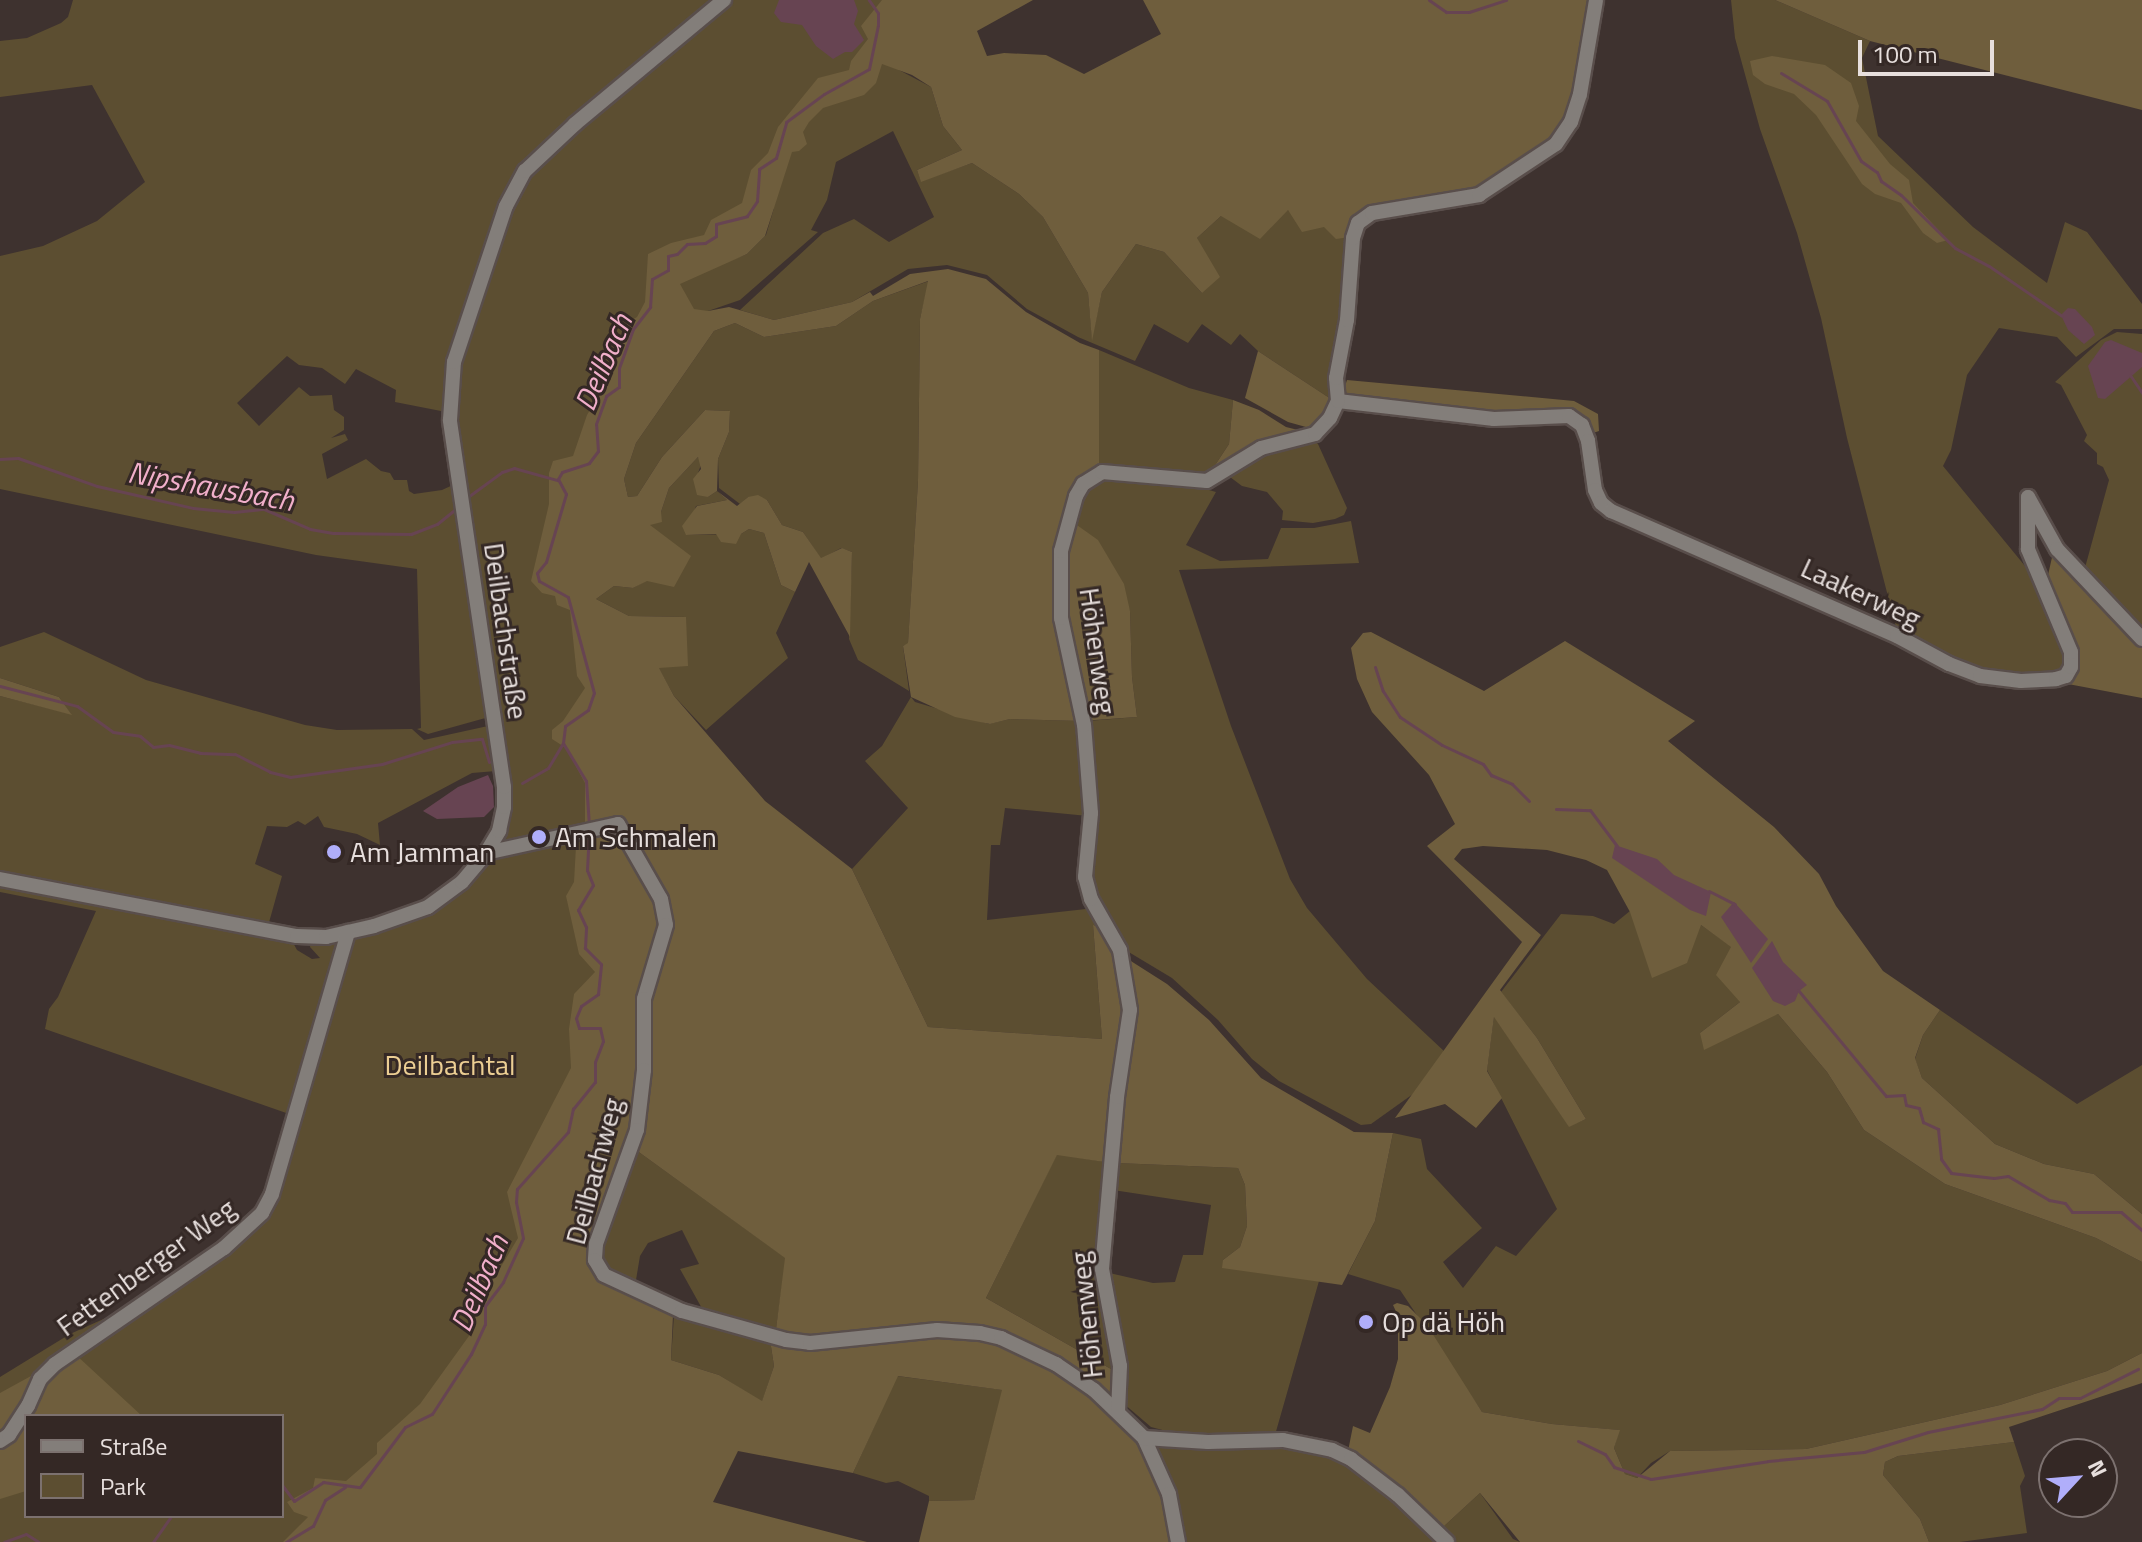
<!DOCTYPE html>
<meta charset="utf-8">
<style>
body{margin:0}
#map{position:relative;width:2142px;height:1542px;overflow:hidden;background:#3e322f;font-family:"Titillium Web",sans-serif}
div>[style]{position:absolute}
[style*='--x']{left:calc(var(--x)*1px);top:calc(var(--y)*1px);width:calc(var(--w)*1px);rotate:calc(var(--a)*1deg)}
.green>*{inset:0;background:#5c4e31}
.forest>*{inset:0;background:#6f5e3d}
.water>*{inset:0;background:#674452}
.stream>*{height:3px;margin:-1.5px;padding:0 1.5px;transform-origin:1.5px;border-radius:1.5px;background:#674452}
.roads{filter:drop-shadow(2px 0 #594e4b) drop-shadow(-2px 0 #594e4b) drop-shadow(0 2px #594e4b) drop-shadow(0 -2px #594e4b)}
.minor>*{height:14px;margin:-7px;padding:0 7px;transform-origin:7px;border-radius:7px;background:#837e7a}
.dots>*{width:22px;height:22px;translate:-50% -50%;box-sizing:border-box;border:4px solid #342825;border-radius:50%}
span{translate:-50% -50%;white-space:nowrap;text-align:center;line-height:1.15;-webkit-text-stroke:6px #342825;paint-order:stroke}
.street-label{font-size:28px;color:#e7dfdd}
.poi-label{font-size:28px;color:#e7dfdd}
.left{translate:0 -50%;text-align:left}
.park-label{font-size:28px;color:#ecce93}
.water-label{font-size:30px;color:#f1afca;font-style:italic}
.legend{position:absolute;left:24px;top:1414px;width:260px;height:104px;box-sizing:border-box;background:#342825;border:2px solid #7c716f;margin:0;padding:10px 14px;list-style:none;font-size:24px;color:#e7dfdd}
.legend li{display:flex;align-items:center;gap:16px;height:40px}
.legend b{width:40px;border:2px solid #7c716f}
.north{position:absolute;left:2038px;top:1438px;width:80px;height:80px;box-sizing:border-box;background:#342825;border:2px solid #7c716f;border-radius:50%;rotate:64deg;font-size:22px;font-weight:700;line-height:32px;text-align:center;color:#e7dfdd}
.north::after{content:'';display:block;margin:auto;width:28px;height:36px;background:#b0aefa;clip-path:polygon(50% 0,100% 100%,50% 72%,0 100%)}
.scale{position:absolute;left:1858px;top:40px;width:136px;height:36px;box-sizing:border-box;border:4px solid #e7dfdd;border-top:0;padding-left:10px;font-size:24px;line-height:28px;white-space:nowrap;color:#e7dfdd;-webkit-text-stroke:6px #342825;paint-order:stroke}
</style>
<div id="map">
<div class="green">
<div style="clip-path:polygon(73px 0,719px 0,573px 121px,504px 205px,446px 412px,395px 402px,396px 390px,356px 369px,345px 384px,322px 368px,299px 365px,287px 356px,237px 403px,259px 426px,299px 387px,310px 396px,332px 395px,334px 410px,344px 417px,344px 430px,331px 438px,345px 434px,348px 440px,322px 454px,327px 479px,366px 459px,381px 471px,390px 473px,394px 480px,407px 480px,409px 491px,414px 494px,442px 490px,455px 484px,489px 717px,428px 734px,417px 729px,421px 728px,417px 569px,316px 555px,0 489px,0 256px,43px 246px,97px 221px,145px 182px,92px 85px,0 97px,0 41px,27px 38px,61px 23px,68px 17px)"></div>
<div style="clip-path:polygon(evenodd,730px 0,887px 0,899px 70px,931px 87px,943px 126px,962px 150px,917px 170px,921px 181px,972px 163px,1019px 194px,1043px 217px,1088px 293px,1092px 337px,1102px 292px,1136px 244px,1164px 252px,1202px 293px,1197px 238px,1221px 216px,1288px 210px,1350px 237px,1331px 399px,1258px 351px,1240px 334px,1231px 345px,1202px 324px,1188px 343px,1154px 324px,1135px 361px,1078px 337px,1027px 309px,987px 275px,947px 265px,908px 269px,852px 302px,774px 320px,740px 310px,823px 233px,854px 219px,889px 242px,934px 217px,893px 131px,836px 162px,827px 200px,811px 230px,818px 232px,740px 300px,708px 311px,667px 360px,592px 540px,636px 1150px,786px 1258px,776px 1329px,704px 1312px,680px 1269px,699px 1264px,682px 1230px,648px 1243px,640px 1256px,635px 1286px,316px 1542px,0 1542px,0 1377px,70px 1334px,119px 1312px,261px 1218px,292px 1115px,45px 1029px,49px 1009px,58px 997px,96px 911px,0 892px,0 883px,291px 939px,297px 950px,312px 959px,320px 958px,310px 947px,311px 941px,339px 937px,340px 974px,354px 937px,443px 900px,506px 815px,453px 422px,455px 376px,510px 207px,528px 175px,557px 144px,730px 0,774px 208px,766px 235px,747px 254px,714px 267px,774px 208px,730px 0,26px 1416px,282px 1416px,282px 1516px,26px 1516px,26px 1416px)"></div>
<div style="clip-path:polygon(1731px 0,1775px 0,1870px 41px,1862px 58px,1878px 136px,1973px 227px,2047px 283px,2065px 222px,2087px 232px,2142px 304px,2142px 329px,2114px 329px,2076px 357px,2057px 337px,1999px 328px,1967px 375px,1951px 450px,1943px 466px,2025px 566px,2033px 570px,2069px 663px,2055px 677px,1974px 672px,1898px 635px,1847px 438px,1821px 318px,1797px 233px,1760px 129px,1735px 38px)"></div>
<div style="clip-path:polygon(929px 281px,920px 319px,918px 481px,908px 644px,903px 646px,909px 691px,858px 660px,849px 639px,852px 552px,841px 548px,821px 559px,803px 532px,782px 525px,767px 500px,748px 497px,740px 504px,719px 488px,718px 459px,729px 432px,730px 411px,705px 410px,662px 457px,637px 496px,628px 497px,624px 479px,636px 443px,714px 331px,735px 323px,764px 337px,836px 326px,873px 301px)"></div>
<div style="clip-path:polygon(2117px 332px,2142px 334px,2142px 638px,2083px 575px,2109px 480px,2103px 467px,2097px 464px,2097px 453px,2084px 441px,2087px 435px,2061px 385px,2055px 382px,2101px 340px)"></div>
<div style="clip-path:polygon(1099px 350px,1189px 388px,1233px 400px,1229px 444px,1206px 479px,1099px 469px)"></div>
<div style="clip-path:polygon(1309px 436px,1318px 444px,1347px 508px,1344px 515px,1335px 519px,1313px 523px,1282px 520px,1283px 511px,1267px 492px,1242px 486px,1226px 474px,1262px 449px)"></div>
<div style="clip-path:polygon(698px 457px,702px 462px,698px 473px,708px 497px,717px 491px,727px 500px,696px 506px,686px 535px,741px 534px,749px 529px,764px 533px,781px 585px,795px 592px,776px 633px,788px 658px,706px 730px,674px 696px,658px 667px,686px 617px,629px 616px,596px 599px,614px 586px,633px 588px,647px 580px,650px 524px,661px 512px,669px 488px)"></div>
<div style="clip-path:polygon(1102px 476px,1188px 484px,1216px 492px,1186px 545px,1220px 561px,1268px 559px,1281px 528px,1314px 528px,1351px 521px,1359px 563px,1179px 570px,1231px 726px,1290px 879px,1307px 908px,1367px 979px,1445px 1052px,1413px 1094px,1371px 1124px,1361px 1125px,1279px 1081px,1252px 1059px,1218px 1020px,1172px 978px,1122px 948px,1092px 890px,1087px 721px,1137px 717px,1132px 677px,1130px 611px,1074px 523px,1079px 497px)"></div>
<div style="clip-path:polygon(44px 632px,146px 680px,305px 725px,337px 730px,412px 729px,424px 740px,488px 726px,496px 771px,472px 773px,378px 823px,380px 845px,357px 834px,324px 827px,318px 816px,305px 825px,298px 821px,287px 827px,267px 826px,255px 864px,282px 876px,268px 926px,0 875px,0 696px,71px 714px,59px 697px,0 678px,0 647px)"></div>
<div style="clip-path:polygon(911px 697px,915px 702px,989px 724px,1010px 719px,1081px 721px,1088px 816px,1005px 808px,1000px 845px,991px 845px,987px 920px,1095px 908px,1106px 928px,1093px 925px,1102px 1039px,928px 1027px,852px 869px,908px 808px,865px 761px,882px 746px)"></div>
<div style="clip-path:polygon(1630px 911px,1701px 925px,1732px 947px,1740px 1002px,1700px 1033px,1778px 1014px,1827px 1072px,1864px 1130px,1945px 1184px,2096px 1238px,2142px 1262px,2142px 1353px,2107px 1371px,2000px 1405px,1806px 1449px,1670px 1451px,1651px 1463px,1637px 1478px,1625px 1474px,1614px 1448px,1619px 1430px,1552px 1424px,1482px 1412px,1400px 1290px,1348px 1274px,1375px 1221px,1393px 1133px,1421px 1139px,1427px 1169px,1482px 1228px,1443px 1262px,1463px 1288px,1496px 1246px,1516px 1256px,1557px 1209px,1487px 1070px,1494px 1016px,1569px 1126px,1586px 1119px,1537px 1038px,1501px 992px,1561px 914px,1593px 916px,1614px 924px)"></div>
<div style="clip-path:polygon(1940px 1010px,2077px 1104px,2142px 1065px,2142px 1214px,2094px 1174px,2044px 1164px,1995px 1144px,1922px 1078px,1915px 1059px,1923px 1035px)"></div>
<div style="clip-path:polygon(1057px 1154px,1111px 1163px,1102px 1233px,1118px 1373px,986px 1298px)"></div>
<div style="clip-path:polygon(1116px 1163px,1238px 1168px,1245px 1185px,1247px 1226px,1240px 1247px,1223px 1260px,1319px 1281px,1275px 1435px,1189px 1437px,1151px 1427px,1123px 1403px,1105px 1272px,1153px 1283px,1175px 1282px,1183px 1255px,1203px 1255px,1211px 1205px,1113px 1190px)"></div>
<div style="clip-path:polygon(674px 1315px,770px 1340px,774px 1366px,762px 1402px,719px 1375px,671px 1360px)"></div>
<div style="clip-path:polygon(897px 1376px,1003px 1390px,974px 1500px,929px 1501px,929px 1496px,898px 1481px,886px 1483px,853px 1473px)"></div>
<div style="clip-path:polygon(1155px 1441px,1276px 1444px,1344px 1459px,1444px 1542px,1183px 1542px,1170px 1484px)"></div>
<div style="clip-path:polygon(2014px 1442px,2025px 1476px,2020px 1486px,2027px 1533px,1960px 1542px,1929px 1542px,1920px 1519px,1883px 1475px,1885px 1462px,1898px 1456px)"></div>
<div style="clip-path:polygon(1480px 1493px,1513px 1539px,1520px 1542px,1453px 1542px,1442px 1528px)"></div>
</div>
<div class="forest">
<div style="clip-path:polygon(evenodd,882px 0,1033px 0,977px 31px,987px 56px,1004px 53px,1046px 55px,1084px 74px,1161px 34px,1143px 0,1593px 0,1578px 93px,1554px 143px,1478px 193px,1368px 212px,1350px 237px,1336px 239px,1324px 227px,1302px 232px,1288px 210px,1260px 239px,1221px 216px,1197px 238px,1220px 277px,1202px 293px,1164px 252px,1136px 244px,1102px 292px,1092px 341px,1088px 293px,1043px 217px,1019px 194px,972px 163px,921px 182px,917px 170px,962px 150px,943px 126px,931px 87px,912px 75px,882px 64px,876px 83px,864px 95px,823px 108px,809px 122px,803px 132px,807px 144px,799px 151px,792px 152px,765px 236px,747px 254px,680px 284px,694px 309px,708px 311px,729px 307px,774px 320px,852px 302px,870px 292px,873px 296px,910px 274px,948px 269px,986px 279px,1026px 312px,1080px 343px,1099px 350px,1099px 469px,1088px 473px,1074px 523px,1098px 540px,1124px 584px,1130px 611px,1132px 677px,1137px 717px,1081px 721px,1010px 719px,990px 724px,955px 717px,911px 697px,903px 646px,908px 643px,918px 481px,920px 319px,928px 281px,873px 301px,836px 326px,764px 337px,735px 323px,714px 331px,636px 443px,624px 479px,628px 497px,637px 496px,662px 457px,705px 410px,730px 411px,729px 432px,718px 459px,717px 491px,737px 506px,748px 497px,758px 495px,767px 500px,782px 525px,803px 532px,821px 558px,842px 548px,852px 552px,850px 637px,809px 562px,795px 592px,781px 585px,764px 533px,749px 529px,741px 534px,736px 544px,721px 542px,716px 534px,686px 535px,682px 526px,697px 506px,727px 500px,717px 491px,708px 497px,697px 495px,693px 479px,701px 469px,698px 457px,669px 488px,661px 512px,662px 522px,650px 525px,691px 556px,674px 587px,647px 581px,633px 588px,614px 586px,596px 599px,629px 616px,686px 617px,688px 666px,659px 668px,674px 696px,765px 801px,852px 869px,928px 1027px,1102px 1039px,1093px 925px,1106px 928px,1117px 951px,1128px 1009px,1111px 1163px,1057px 1155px,986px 1298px,1118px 1373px,1115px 1416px,1143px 1446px,1156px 1468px,1174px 1542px,919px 1542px,929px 1501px,974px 1500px,1002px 1390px,898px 1376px,853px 1473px,738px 1451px,713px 1502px,867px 1542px,283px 1542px,308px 1517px,294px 1512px,287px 1502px,313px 1488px,315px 1478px,346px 1481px,377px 1454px,377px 1443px,420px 1404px,474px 1329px,477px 1296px,499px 1270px,518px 1238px,507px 1192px,571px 1068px,569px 1029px,574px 994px,595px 972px,579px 954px,566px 896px,574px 882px,576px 846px,585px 825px,585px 783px,566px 748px,552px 739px,552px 730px,563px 721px,585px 688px,577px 676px,570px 610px,557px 605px,555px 596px,542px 593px,531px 581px,549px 504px,549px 473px,553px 461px,573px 456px,587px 415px,614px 370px,615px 346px,625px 337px,627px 323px,637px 317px,645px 302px,648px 254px,671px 243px,704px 235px,711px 220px,742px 203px,751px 170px,768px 153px,778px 127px,818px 78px,849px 70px,851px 61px,868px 39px,861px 26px,882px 0,636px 1150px,785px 1258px,776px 1329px,770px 1340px,774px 1366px,762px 1401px,719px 1375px,671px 1360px,673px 1315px,668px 1313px,669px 1307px,606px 1275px,594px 1244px,636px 1150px)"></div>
<div style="clip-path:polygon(1775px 0,2142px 0,2142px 110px,1870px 41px)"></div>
<div style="clip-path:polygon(1772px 56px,1825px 65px,1851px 83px,1859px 106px,1856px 121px,1890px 164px,1909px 180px,1913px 203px,1948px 240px,1937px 243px,1923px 233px,1901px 203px,1875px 194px,1862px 184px,1816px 115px,1794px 94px,1765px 84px,1753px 75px,1750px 61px)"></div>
<div style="clip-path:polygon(1258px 351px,1331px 399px,1313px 429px,1288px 422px,1245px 398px)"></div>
<div style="clip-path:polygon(1347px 380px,1574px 401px,1598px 414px,1599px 431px,1590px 434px,1583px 423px,1493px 417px,1342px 395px)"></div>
<div style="clip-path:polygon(1233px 400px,1259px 410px,1286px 427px,1302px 431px,1206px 479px,1229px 444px)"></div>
<div style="clip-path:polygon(2053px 553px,2142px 647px,2142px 698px,2068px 684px,2073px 668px,2043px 574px,2048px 575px)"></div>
<div style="clip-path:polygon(1371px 632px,1484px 691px,1565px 641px,1695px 721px,1668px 741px,1774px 827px,1819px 874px,1836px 906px,1883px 971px,1940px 1010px,1923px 1035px,1915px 1058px,1922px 1078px,1995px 1144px,2044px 1164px,2094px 1174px,2142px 1214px,2142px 1262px,2096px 1238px,1945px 1184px,1864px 1130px,1827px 1072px,1778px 1014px,1704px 1050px,1700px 1033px,1740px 1002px,1716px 975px,1731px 947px,1701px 925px,1687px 963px,1652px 978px,1630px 912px,1607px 870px,1586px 860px,1547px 850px,1483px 846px,1462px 849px,1454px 859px,1541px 935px,1500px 990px,1537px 1038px,1586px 1119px,1569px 1127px,1494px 1017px,1487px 1071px,1502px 1098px,1476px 1128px,1445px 1104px,1395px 1118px,1522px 942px,1427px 846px,1455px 824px,1429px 775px,1372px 712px,1357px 679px,1351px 648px,1363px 633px)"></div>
<div style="clip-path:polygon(0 678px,59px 697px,72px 715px,0 696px)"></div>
<div style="clip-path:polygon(1123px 956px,1167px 984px,1209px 1020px,1261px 1078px,1354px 1132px,1393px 1133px,1375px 1221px,1342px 1285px,1222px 1268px,1223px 1260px,1240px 1247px,1247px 1226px,1245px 1185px,1238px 1168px,1116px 1163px,1132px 1010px)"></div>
<div style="clip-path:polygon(1397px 1303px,1408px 1306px,1427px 1325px,1482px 1412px,1552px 1424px,1620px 1430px,1614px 1448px,1625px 1474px,1637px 1478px,1670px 1451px,1806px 1449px,2000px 1405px,2107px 1371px,2142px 1353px,2142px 1383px,2009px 1427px,2014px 1442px,1898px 1456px,1885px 1462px,1883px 1475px,1920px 1519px,1929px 1542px,1520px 1542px,1480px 1493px,1442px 1528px,1348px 1451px,1353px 1426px,1370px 1433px,1390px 1387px,1398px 1359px,1398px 1316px,1393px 1305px)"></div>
<div style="clip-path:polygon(75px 1354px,142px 1416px,26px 1416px,26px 1491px,0 1499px,0 1393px,31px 1376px,40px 1376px)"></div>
</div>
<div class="water">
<div style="clip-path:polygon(779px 0,854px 0,858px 11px,854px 24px,864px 40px,852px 52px,845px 52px,833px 59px,816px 46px,802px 25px,781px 22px,774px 13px)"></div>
<div style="clip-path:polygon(2068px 308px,2075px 309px,2092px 327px,2095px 335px,2084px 344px,2068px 330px,2061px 315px)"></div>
<div style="clip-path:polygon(2111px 340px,2142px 353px,2142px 367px,2105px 399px,2098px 398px,2088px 366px,2105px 342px)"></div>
<div style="clip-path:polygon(488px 775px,493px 786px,494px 807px,484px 817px,437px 819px,423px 811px,458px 787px)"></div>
<div style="clip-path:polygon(1615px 845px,1657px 859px,1674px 875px,1711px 892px,1706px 916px,1690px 910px,1612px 858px)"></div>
<div style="clip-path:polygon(1734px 902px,1768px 939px,1751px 963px,1721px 917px)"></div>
<div style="clip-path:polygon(1772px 941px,1783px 962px,1807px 985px,1799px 991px,1795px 1001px,1785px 1006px,1773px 1001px,1752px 968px)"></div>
</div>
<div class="stream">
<div style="--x:1429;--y:0;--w:21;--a:35"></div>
<div style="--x:1446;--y:12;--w:23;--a:0"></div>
<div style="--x:1469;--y:12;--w:39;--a:-18"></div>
<div style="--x:1781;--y:73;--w:54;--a:31.3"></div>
<div style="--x:1827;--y:101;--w:69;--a:60.5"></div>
<div style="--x:1861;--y:161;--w:19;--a:35"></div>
<div style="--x:1877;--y:172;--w:10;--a:66"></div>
<div style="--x:1881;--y:181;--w:24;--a:35"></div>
<div style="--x:1901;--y:195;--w:76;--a:44.5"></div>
<div style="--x:1955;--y:248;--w:38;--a:28"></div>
<div style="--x:1989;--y:266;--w:88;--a:34.4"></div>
<div style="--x:2130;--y:375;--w:22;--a:56"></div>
<div style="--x:0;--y:459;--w:18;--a:-3"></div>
<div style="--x:18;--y:458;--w:84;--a:19.5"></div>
<div style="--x:97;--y:486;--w:98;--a:12.9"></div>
<div style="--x:193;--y:508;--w:41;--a:5.6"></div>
<div style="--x:234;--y:512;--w:30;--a:-6"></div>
<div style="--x:264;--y:509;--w:50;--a:23.5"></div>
<div style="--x:310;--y:529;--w:23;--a:10"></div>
<div style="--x:333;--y:533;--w:78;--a:0.7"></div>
<div style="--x:411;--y:534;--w:28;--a:-21"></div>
<div style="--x:437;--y:524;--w:27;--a:-39"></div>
<div style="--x:465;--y:499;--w:46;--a:-36.1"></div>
<div style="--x:502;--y:472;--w:13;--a:-18"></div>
<div style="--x:514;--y:468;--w:45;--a:15.6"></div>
<div style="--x:1375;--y:667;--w:25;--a:72"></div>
<div style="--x:1383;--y:691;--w:31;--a:57"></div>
<div style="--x:1400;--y:717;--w:50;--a:33.7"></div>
<div style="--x:1442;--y:745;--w:45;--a:24.9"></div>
<div style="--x:1483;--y:764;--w:14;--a:54"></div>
<div style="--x:1491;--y:775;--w:23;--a:23"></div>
<div style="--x:1512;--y:784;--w:24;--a:45"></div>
<div style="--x:0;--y:686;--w:80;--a:14.6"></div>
<div style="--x:77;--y:706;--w:44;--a:35.8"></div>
<div style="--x:113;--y:732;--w:27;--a:8"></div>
<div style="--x:140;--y:736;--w:17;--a:40"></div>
<div style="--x:153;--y:747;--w:16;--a:-7"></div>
<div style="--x:169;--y:745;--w:32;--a:14"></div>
<div style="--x:200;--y:753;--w:35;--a:2"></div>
<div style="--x:235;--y:754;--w:39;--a:27"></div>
<div style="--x:270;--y:772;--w:21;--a:14"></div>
<div style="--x:290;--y:777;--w:93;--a:-8"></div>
<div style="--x:382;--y:764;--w:73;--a:-17.4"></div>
<div style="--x:452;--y:742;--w:30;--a:-6"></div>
<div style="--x:482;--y:739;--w:24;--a:73"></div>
<div style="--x:522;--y:783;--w:30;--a:-30"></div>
<div style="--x:548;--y:768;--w:29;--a:-59"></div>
<div style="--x:1556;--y:809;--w:34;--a:2"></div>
<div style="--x:1590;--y:810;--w:45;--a:53.1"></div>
<div style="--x:589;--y:826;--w:45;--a:-93.8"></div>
<div style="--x:586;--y:781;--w:44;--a:-121.2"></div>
<div style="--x:563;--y:743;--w:17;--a:-83"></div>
<div style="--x:565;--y:726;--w:28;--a:-35"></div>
<div style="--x:588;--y:710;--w:18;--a:-71"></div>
<div style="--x:594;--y:693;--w:99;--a:-105.2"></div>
<div style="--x:568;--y:597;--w:33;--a:-151"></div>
<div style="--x:539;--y:581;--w:8;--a:-104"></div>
<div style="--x:537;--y:573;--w:14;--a:-51"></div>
<div style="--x:546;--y:562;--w:71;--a:-73.6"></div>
<div style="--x:566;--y:494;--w:17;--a:-118"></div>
<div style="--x:558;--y:479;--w:8;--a:-60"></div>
<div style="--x:562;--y:472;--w:28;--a:-18"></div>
<div style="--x:589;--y:463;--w:15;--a:-53"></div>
<div style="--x:598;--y:451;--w:27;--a:-94"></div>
<div style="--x:596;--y:424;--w:30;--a:-70"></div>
<div style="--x:606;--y:396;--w:16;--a:-35"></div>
<div style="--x:619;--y:387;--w:19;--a:-90"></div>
<div style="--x:619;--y:368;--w:41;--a:-70.3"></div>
<div style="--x:633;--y:329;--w:28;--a:-52"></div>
<div style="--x:650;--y:307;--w:28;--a:-86"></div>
<div style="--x:652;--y:279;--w:18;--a:-29"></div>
<div style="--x:668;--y:270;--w:14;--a:-90"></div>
<div style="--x:668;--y:256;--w:9;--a:-13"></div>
<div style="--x:677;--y:254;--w:14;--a:-45"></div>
<div style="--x:687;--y:244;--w:18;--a:-3"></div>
<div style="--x:705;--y:243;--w:13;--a:-32"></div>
<div style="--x:716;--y:236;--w:12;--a:-90"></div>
<div style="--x:716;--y:224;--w:32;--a:-14"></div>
<div style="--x:747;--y:216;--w:18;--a:-56"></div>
<div style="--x:757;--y:201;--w:32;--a:-86"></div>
<div style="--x:759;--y:169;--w:20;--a:-33"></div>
<div style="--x:776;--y:158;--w:37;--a:-74"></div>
<div style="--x:786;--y:122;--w:47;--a:-36.4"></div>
<div style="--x:824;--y:94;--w:51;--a:-29.1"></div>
<div style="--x:869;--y:69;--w:45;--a:-78.4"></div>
<div style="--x:878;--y:25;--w:12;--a:-90"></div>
<div style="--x:878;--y:13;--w:16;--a:-125"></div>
<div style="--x:1709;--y:891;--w:29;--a:27"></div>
<div style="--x:1798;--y:990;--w:138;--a:50.3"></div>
<div style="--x:1886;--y:1096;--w:18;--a:-3"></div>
<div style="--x:1904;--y:1095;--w:10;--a:79"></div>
<div style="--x:1906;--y:1105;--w:13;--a:13"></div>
<div style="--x:1919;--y:1108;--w:15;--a:74"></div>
<div style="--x:1923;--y:1122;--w:17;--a:25"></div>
<div style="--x:1938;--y:1129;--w:30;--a:84"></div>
<div style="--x:1941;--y:1159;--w:17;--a:54"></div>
<div style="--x:1951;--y:1173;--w:43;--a:6.6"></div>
<div style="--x:1994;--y:1178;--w:14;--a:-8"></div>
<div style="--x:2008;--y:1176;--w:48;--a:30.3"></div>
<div style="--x:2049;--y:1200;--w:16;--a:11"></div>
<div style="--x:2065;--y:1203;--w:11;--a:52"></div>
<div style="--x:2072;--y:1212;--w:49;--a:0"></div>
<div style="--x:2121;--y:1212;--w:28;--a:41"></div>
<div style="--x:1578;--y:1441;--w:30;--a:26"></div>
<div style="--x:1605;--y:1454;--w:16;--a:55"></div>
<div style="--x:1614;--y:1467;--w:39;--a:18"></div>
<div style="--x:1651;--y:1479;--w:118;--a:-8.7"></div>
<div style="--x:1768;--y:1461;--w:96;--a:-5.4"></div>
<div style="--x:1864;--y:1452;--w:67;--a:-17.4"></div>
<div style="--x:1928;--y:1432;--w:116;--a:-11.4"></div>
<div style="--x:2042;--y:1409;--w:20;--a:-33"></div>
<div style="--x:2059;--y:1398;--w:21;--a:0"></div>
<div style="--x:2080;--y:1398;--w:65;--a:-26.6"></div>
<div style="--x:282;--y:1485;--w:20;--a:53"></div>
<div style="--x:294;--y:1501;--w:35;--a:-33"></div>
<div style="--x:323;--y:1482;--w:37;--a:8"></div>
<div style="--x:360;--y:1487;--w:75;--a:-53.1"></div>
<div style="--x:405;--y:1427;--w:30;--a:-26"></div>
<div style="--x:432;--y:1414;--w:72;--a:-57"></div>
<div style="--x:471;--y:1354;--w:33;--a:-65"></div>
<div style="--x:485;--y:1324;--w:18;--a:-90"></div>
<div style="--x:485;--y:1306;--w:30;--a:-53"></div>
<div style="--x:503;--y:1282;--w:48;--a:-65.6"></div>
<div style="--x:523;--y:1238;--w:37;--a:-101"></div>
<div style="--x:516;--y:1202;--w:13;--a:-86"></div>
<div style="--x:517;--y:1189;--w:76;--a:-48.2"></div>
<div style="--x:568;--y:1132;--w:24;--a:-78"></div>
<div style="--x:573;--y:1109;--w:35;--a:-51"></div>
<div style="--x:595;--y:1082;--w:20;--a:-90"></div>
<div style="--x:595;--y:1062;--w:22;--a:-69"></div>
<div style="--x:603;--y:1041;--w:13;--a:-103"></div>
<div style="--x:600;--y:1028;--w:21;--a:180"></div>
<div style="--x:579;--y:1028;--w:10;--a:-107"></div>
<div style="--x:576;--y:1018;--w:13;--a:-67"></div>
<div style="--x:581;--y:1006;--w:21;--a:-35"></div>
<div style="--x:598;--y:994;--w:30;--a:-84"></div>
<div style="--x:601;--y:964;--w:23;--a:-135"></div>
<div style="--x:585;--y:948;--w:21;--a:-87"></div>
<div style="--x:586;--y:927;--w:19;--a:-115"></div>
<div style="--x:578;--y:910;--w:29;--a:-59"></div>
<div style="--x:593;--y:885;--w:16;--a:-112"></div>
<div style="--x:587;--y:870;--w:33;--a:-87"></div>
<div style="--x:4;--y:1542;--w:23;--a:-20"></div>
<div style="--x:26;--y:1534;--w:15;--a:32"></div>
<div style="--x:153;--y:1542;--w:32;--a:-55"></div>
<div style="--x:286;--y:1542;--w:31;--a:-31"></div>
<div style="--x:313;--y:1526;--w:29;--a:-65"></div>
<div style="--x:325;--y:1500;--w:24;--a:-33"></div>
</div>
<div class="roads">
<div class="minor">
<div style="--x:1338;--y:401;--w:157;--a:6.6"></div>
<div style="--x:1494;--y:419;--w:75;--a:-2.3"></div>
<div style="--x:1569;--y:416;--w:16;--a:35"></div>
<div style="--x:1582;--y:425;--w:17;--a:69"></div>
<div style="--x:1588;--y:441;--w:49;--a:81.9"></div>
<div style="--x:1595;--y:490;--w:14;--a:65"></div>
<div style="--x:1601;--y:503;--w:13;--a:39"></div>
<div style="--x:1611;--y:511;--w:312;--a:23.6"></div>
<div style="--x:1897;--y:636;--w:59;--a:28.3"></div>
<div style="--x:1949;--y:664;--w:33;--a:21"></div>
<div style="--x:1980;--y:676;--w:41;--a:7"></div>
<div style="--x:2021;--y:681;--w:35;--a:-3"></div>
<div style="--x:2056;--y:679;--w:10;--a:-17"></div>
<div style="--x:2066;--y:676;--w:10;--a:-61"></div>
<div style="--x:2071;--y:667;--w:15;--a:-90"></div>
<div style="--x:2071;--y:652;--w:112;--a:-112.7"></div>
<div style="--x:2028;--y:549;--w:52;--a:-90"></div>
<div style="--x:2028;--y:497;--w:60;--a:60.9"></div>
<div style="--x:2057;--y:549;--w:124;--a:46.6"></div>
<div style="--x:486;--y:853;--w:135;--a:-12.4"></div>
<div style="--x:618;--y:824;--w:86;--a:60.2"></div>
<div style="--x:661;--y:899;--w:26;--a:79"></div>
<div style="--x:666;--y:925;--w:77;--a:106.6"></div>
<div style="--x:644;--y:999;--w:71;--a:90"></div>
<div style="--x:644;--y:1070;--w:60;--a:96.7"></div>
<div style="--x:637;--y:1130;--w:121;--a:109.8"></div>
<div style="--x:596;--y:1244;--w:16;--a:94"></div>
<div style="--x:595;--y:1260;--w:17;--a:59"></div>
<div style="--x:604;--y:1275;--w:86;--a:24.8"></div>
<div style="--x:682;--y:1311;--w:108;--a:15.6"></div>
<div style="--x:786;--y:1340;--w:24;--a:7"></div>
<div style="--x:810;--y:1343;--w:128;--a:-5.8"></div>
<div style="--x:937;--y:1330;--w:43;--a:4"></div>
<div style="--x:980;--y:1333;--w:22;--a:13"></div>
<div style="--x:1001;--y:1338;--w:61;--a:25.3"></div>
<div style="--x:1056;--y:1364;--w:46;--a:34.4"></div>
<div style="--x:1094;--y:1390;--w:69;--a:43.8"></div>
<div style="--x:1144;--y:1438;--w:61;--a:65.9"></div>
<div style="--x:1169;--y:1494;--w:49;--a:79.4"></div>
<div style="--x:0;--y:879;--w:302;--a:10.9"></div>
<div style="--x:297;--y:936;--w:29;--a:2"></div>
<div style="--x:326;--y:937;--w:49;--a:-12.9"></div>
<div style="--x:374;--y:926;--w:57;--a:-19.4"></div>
<div style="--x:428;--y:907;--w:42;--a:-36.3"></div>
<div style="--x:462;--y:882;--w:38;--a:-50"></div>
<div style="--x:486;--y:853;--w:26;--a:-59"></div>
<div style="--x:499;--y:831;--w:25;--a:-78"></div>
<div style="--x:504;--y:807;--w:20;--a:-90"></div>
<div style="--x:504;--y:787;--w:371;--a:-98.4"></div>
<div style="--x:450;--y:420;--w:58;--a:-86.1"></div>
<div style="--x:454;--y:362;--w:164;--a:-71.6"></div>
<div style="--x:506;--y:206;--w:40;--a:-62"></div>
<div style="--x:525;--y:171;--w:69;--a:-43.2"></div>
<div style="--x:575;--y:124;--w:194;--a:-39.8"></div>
<div style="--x:1118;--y:1412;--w:46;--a:-87.5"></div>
<div style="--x:1120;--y:1366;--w:99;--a:-100.5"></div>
<div style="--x:1102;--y:1269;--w:173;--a:-85"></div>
<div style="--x:1117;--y:1097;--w:88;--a:-81.5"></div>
<div style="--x:1130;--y:1010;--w:61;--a:-99.5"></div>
<div style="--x:1120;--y:950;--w:59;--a:-119.6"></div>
<div style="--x:1091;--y:899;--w:23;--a:-105"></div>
<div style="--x:1085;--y:877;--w:64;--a:-84.6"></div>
<div style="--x:1091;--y:813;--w:88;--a:-94.5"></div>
<div style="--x:1084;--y:725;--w:109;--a:-102.1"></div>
<div style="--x:1061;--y:618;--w:67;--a:-90"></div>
<div style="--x:1061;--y:551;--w:57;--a:-74.7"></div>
<div style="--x:1076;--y:496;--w:14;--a:-60"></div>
<div style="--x:1083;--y:484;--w:22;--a:-32"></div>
<div style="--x:1102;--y:472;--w:105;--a:4.9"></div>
<div style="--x:1207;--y:481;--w:63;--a:-31.4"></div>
<div style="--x:1261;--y:448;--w:56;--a:-14.5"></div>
<div style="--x:1315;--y:434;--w:22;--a:-47"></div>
<div style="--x:1330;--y:418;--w:19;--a:-65"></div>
<div style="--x:1338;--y:401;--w:23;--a:-95"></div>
<div style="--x:1336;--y:378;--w:59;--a:-79.3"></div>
<div style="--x:1347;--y:320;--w:82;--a:-85.8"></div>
<div style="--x:1353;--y:238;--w:16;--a:-72"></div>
<div style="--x:1358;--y:223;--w:17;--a:-36"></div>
<div style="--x:1372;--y:213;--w:109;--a:-9.5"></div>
<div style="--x:1479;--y:195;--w:92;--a:-33.5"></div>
<div style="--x:1556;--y:144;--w:27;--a:-56"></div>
<div style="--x:1571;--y:122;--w:29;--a:-72"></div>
<div style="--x:1580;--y:94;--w:95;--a:-80.3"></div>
<div style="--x:1144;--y:1438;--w:64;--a:3.6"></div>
<div style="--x:1208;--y:1442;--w:75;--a:-1.5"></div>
<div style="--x:1283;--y:1440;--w:50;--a:11.5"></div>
<div style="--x:1332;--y:1450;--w:21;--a:25"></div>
<div style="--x:1351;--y:1459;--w:59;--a:37.5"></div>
<div style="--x:1398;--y:1495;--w:68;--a:43.8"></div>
<div style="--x:0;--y:1441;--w:11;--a:-34"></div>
<div style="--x:9;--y:1435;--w:35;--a:-57"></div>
<div style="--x:28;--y:1406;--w:30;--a:-66"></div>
<div style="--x:40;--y:1379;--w:21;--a:-45"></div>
<div style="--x:55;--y:1364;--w:205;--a:-34.5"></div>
<div style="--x:224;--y:1248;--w:52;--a:-42.6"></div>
<div style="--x:262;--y:1213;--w:21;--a:-62"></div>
<div style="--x:272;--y:1194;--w:273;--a:-73.8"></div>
</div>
</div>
<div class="dots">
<div style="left:539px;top:837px;background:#b0aefa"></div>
<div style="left:334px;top:852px;background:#b0aefa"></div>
<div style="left:1366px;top:1322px;background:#b0aefa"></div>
</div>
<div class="street-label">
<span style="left:1861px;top:593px;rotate:25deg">Laakerweg</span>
<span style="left:506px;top:631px;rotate:82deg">Deilbachstraße</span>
<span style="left:1098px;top:651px;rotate:82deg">Höhenweg</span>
<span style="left:594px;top:1171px;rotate:-75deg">Deilbachweg</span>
<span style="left:146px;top:1267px;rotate:-36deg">Fettenberger Weg</span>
<span style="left:1086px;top:1315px;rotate:-96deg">Höhenweg</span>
</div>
<div class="poi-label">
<span class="left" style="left:555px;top:837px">Am Schmalen</span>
<span class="left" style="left:350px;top:852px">Am Jamman</span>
<span class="left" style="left:1382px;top:1322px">Op dä Höh</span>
</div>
<div class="park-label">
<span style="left:450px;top:1065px">Deilbachtal</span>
</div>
<div class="water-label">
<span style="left:603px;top:362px;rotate:-67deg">Deilbach</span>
<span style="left:211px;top:486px;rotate:10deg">Nipshausbach</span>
<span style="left:479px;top:1283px;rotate:-67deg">Deilbach</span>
</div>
<ul class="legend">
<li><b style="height:10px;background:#837e7a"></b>Straße</li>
<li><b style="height:22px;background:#5c4e31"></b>Park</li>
</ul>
<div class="north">N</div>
<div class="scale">100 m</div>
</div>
